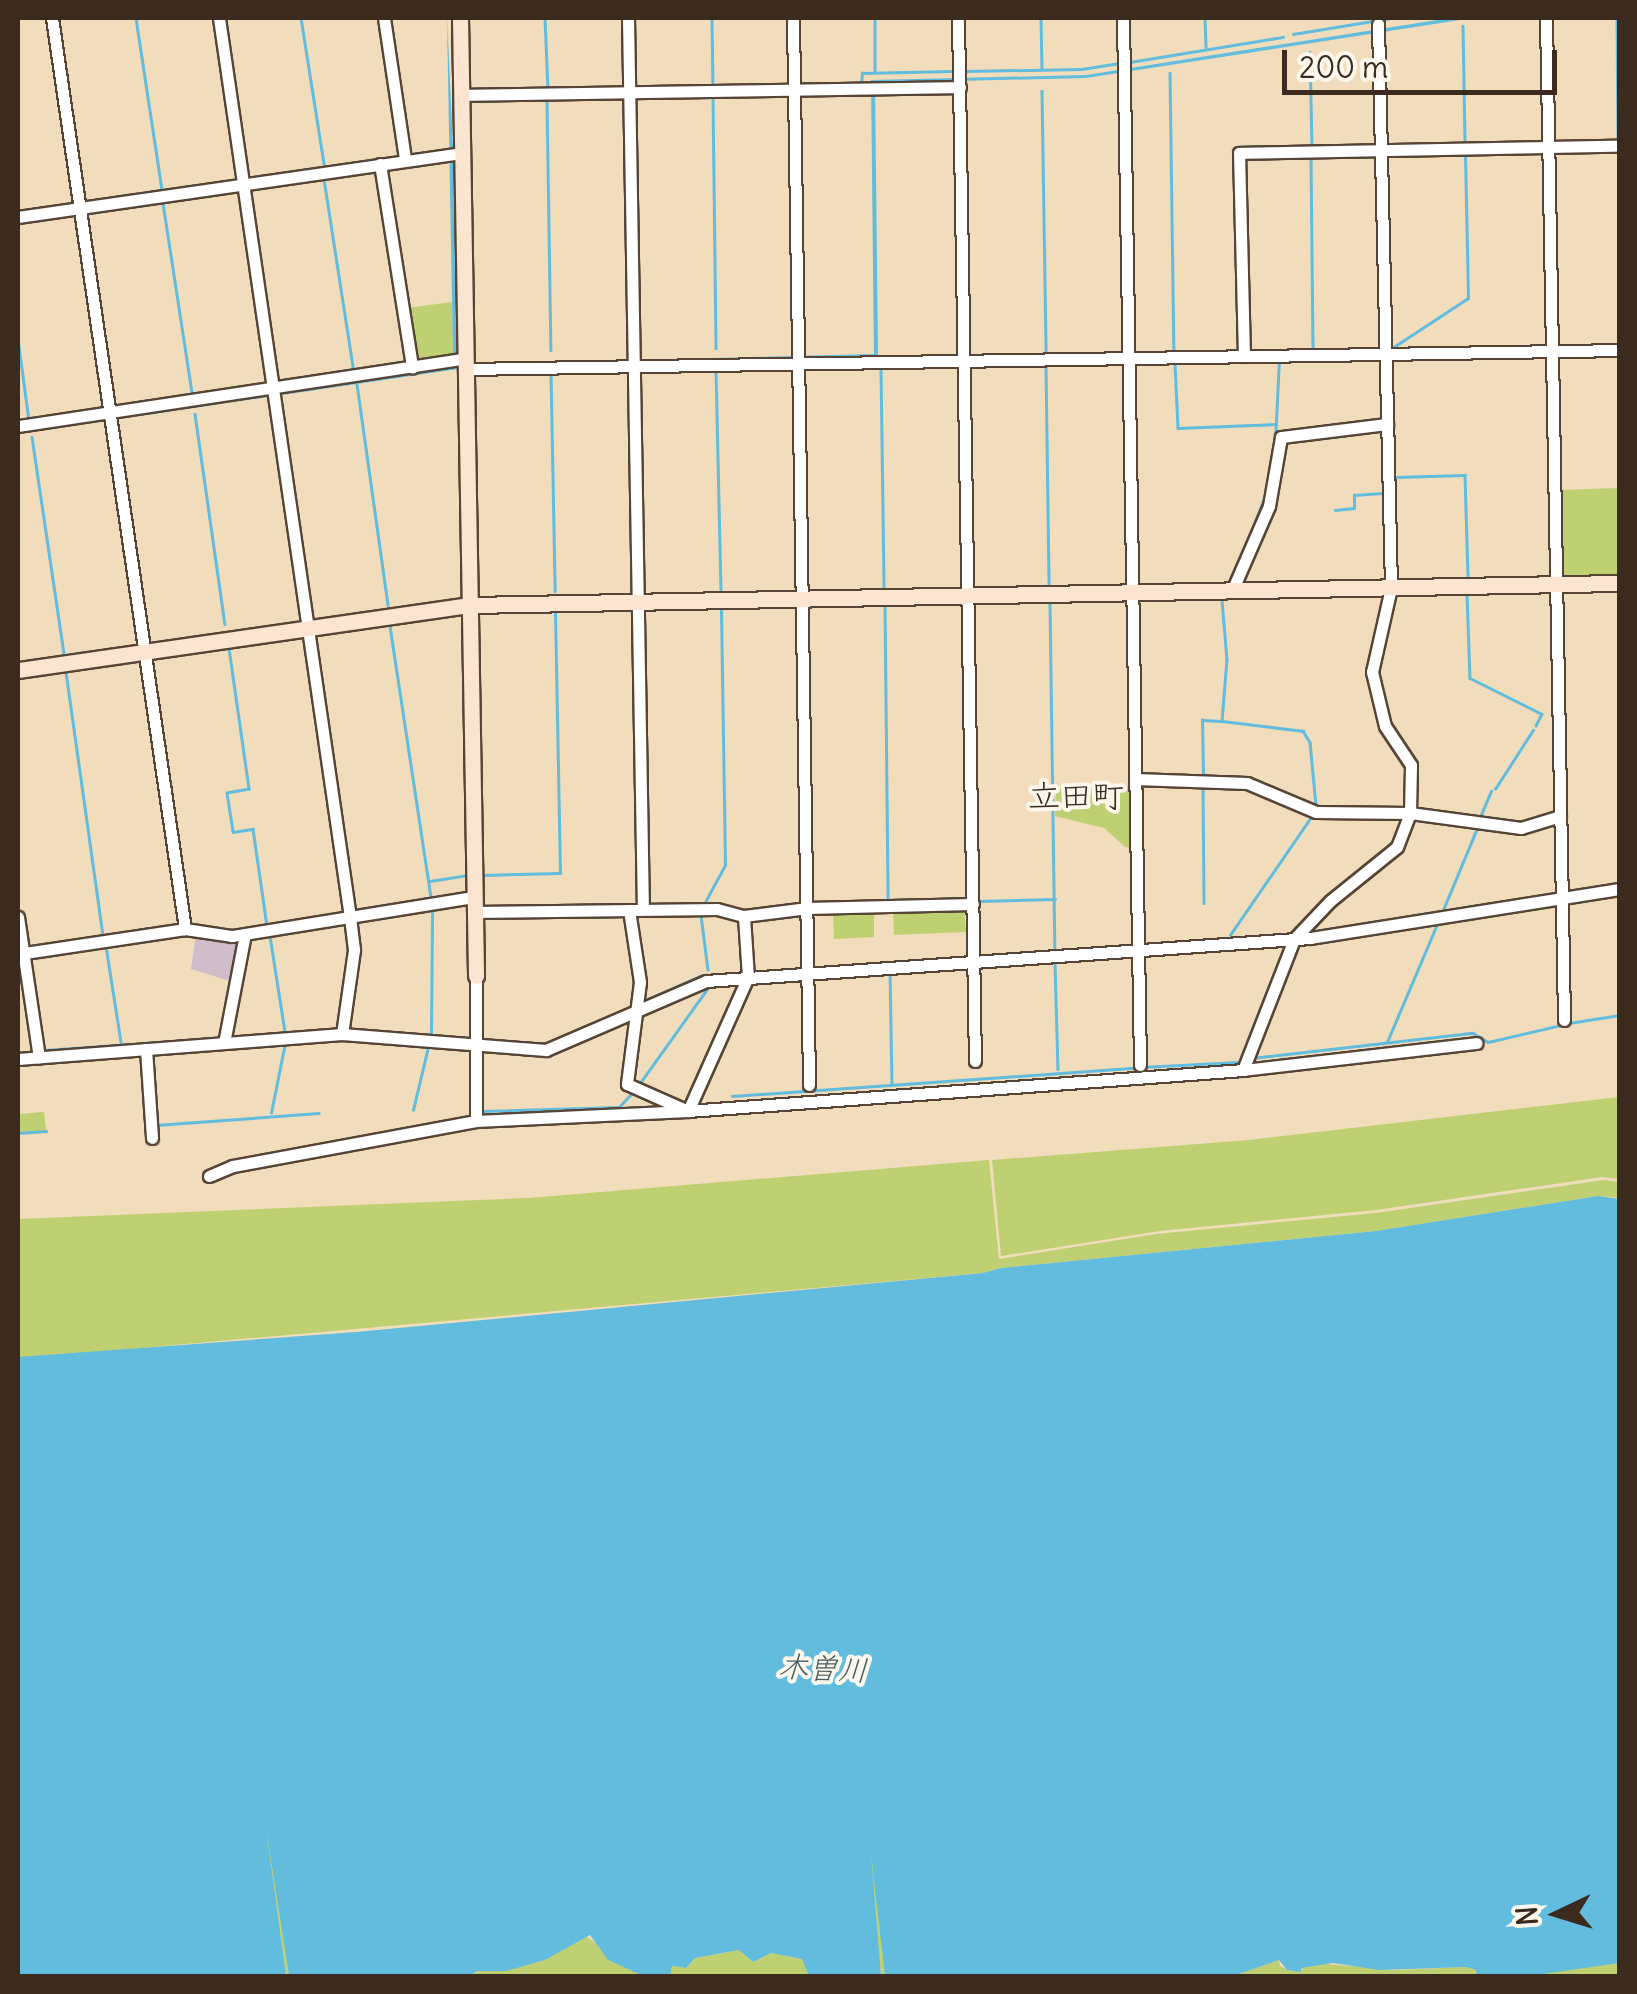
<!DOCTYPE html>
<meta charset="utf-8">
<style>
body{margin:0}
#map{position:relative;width:1637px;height:1994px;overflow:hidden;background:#f1dcbb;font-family:Delius,"Klee One",sans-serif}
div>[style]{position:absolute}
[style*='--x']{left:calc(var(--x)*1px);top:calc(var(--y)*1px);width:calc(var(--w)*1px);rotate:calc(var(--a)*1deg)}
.industrial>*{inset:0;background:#d0bdcc}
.green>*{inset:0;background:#bfd072}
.water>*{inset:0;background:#61bcde}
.stream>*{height:2.5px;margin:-1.25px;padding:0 1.25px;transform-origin:1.25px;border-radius:1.25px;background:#61bcde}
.roads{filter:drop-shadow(2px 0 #564536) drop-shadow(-2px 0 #564536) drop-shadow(0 2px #564536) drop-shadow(0 -2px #564536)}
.street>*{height:11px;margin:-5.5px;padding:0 5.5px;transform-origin:5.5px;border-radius:5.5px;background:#fff}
.secondary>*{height:15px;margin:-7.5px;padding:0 7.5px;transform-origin:7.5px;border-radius:7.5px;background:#fce5d0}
span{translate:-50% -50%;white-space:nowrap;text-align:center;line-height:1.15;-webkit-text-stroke:8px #fbf7ec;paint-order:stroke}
.water-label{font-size:30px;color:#485d61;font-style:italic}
.quarter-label{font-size:32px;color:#3b2a1e}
.frame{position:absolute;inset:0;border:20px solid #3b2a1e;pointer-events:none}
.north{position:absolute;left:1507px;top:1864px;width:100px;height:100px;-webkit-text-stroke:8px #fbf7ec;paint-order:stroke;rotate:266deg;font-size:28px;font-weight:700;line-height:40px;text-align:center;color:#3b2a1e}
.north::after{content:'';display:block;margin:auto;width:35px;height:45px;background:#3b2a1e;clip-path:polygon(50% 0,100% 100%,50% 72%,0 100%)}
.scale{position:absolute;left:1282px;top:50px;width:275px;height:45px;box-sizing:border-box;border:5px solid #3b2a1e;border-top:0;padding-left:12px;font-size:30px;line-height:35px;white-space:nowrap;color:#3b2a1e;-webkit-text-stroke:8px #fbf7ec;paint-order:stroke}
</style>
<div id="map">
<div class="industrial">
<div style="clip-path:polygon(196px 933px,239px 940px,230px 981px,191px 969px)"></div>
</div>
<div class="green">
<div style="clip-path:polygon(452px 302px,453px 357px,415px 364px,407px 308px)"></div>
<div style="clip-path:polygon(1619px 488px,1619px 575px,1562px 577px,1557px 490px)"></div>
<div style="clip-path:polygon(1132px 786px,1134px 848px,1125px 847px,1104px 828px,1055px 816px,1056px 788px)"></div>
<div style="clip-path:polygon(964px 909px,966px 932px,894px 935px,893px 911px)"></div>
<div style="clip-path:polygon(833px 910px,874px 910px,874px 937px,834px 939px)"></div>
<div style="clip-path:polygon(1619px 1097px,1619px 1179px,1602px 1177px,1376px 1210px,1160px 1231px,1001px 1256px,992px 1160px,1249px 1140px)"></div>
<div style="clip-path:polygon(44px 1112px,46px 1131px,18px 1133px,18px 1114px)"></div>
<div style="clip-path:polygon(989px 1160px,999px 1259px,1156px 1234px,1376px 1213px,1604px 1180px,1619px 1182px,1619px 1198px,1598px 1196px,1376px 1231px,1001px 1268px,983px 1273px,18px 1359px,18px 1219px,529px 1198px)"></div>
<div style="clip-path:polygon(263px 1821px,266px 1821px,289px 1976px,286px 1976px)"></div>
<div style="clip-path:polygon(868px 1854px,872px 1854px,885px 1976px,881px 1976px)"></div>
<div style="clip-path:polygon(585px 1935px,603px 1949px,608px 1960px,641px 1974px,470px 1976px,477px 1971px,514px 1968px,545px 1960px)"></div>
<div style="clip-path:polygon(739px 1950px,753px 1962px,771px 1953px,803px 1959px,809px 1976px,670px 1976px,672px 1966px,686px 1968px,695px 1958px)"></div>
<div style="clip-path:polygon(1279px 1960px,1280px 1966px,1291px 1971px,1317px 1963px,1395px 1970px,1466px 1967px,1477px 1970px,1477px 1976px,1233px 1976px)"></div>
<div style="clip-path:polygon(1619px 1963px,1619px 1976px,1529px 1976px,1577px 1967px)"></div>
</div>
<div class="water">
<div style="clip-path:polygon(447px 18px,453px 145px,457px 355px,453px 357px)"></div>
<div style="clip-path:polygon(1450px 18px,1473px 18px,1086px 78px,875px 83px,878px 357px,471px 364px,874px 354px,871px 80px,1086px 75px)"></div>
<div style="clip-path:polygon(458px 365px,458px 369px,18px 434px,18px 430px)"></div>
<div style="clip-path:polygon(1598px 1196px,1620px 1199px,1619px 1963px,1529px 1976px,1477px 1976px,1476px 1970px,1466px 1967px,1379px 1970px,1333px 1963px,1301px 1968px,1301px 1972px,1287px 1970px,1279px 1960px,1233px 1976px,885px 1976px,871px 1854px,881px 1976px,809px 1976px,802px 1959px,771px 1953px,753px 1962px,739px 1950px,695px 1958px,686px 1968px,672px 1966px,670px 1976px,635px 1976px,639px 1974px,608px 1960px,590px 1935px,545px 1960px,506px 1971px,477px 1971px,470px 1976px,289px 1976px,265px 1821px,286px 1976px,18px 1976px,18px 1357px,356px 1332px,983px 1273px,1001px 1268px,1376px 1231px)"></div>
</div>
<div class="stream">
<div style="--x:136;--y:18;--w:174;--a:81.4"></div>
<div style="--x:301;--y:18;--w:148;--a:81"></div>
<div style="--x:545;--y:18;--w:72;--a:87.6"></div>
<div style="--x:712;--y:18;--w:68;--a:89.2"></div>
<div style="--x:875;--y:18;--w:53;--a:90"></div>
<div style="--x:1041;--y:18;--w:51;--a:88.9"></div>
<div style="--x:1205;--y:18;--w:29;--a:88"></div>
<div style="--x:1617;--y:18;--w:123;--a:89.5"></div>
<div style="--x:1463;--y:26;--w:117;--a:89"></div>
<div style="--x:1293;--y:34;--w:99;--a:-9.3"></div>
<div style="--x:1310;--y:52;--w:95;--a:88.8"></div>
<div style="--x:1130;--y:62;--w:155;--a:-9.3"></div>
<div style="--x:966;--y:71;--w:116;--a:-1"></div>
<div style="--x:1082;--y:69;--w:36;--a:-9"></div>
<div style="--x:1170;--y:73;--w:277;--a:89.2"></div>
<div style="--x:861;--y:84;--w:11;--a:-85"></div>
<div style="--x:862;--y:73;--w:90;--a:-1.3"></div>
<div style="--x:1042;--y:91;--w:263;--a:89.1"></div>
<div style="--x:713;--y:98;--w:250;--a:89.3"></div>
<div style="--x:547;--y:101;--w:249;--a:89.1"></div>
<div style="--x:1619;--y:152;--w:28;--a:88"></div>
<div style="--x:1311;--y:157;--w:192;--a:89.4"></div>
<div style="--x:324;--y:179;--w:195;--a:81.2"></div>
<div style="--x:163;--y:203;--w:192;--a:81.3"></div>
<div style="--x:18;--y:339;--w:82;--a:82.3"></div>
<div style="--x:1392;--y:348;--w:91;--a:-33.3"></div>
<div style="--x:1468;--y:298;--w:145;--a:-91.2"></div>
<div style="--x:1175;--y:364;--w:64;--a:87.3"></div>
<div style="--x:1178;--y:428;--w:98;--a:-2.3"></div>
<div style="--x:1046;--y:366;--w:218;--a:89.2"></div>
<div style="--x:881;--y:368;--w:220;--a:89.2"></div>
<div style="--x:716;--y:370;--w:219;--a:88.7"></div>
<div style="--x:551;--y:373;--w:218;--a:88.9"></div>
<div style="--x:357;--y:384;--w:223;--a:82"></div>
<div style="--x:195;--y:414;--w:212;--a:81.9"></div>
<div style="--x:32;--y:437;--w:218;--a:81.6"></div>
<div style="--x:1275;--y:441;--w:81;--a:-87.2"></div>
<div style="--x:1395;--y:477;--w:70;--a:-1.6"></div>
<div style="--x:1465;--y:475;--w:103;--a:88.3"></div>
<div style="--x:1335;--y:510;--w:19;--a:-6"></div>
<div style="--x:1354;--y:508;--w:13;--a:-90"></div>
<div style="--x:1354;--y:495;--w:30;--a:-4"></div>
<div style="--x:1251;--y:532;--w:42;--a:-69"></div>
<div style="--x:1467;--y:593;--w:85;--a:88"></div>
<div style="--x:1470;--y:678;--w:80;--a:26.6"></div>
<div style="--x:1542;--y:714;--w:13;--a:117"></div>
<div style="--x:1222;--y:600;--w:59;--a:85.2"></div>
<div style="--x:1227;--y:659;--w:62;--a:94.6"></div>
<div style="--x:1222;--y:721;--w:82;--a:7"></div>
<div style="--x:1303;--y:731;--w:13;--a:58"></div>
<div style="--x:1310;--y:742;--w:63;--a:84.6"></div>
<div style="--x:1050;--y:602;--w:345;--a:89.2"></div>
<div style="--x:885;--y:603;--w:297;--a:89.4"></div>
<div style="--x:390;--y:626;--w:275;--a:81.4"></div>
<div style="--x:229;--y:648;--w:142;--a:81.9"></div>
<div style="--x:249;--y:789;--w:22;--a:170"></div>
<div style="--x:227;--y:793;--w:39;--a:81"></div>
<div style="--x:233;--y:832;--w:20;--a:-9"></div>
<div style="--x:253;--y:829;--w:98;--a:81.8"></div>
<div style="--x:66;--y:672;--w:267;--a:82"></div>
<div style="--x:1203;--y:775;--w:55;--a:-91"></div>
<div style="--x:1202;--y:720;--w:20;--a:3"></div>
<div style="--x:1203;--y:785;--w:118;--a:89.5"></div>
<div style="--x:1495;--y:789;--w:70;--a:-57.2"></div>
<div style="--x:1480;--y:817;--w:28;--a:-67"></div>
<div style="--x:483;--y:875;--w:77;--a:-1.5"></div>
<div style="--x:560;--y:873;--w:261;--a:-91.1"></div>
<div style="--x:430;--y:881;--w:37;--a:-9"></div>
<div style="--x:979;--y:901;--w:76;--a:-1.5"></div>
<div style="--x:704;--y:904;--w:44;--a:-61.7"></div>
<div style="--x:725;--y:865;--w:258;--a:-90.9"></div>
<div style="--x:1443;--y:910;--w:91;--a:-67.4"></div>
<div style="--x:701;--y:915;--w:55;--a:82.7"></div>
<div style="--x:1230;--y:935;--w:143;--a:-55.5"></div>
<div style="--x:270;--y:936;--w:97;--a:81.1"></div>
<div style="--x:106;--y:946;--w:97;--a:81.1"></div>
<div style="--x:1055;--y:963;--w:106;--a:88.4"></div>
<div style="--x:890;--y:971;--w:112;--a:89"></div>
<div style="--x:644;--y:1001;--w:61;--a:-24.1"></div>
<div style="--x:1569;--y:1023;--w:52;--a:-8.9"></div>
<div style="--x:431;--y:1034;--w:123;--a:-89.5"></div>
<div style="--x:1387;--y:1042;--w:130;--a:-67"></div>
<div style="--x:44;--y:1050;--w:176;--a:-3.9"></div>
<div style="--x:18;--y:1053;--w:18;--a:-6"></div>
<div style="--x:1252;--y:1058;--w:222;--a:-6.5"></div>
<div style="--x:1473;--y:1033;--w:17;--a:31"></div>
<div style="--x:1488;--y:1042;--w:75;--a:-13.1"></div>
<div style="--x:1142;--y:1067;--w:96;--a:-3"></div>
<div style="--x:640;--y:1083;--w:120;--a:-54.5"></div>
<div style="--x:732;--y:1096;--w:403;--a:-4"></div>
<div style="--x:413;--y:1110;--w:65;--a:-76.6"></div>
<div style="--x:484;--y:1111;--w:135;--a:-1.7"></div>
<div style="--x:619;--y:1107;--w:22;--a:-47"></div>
<div style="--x:271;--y:1113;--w:71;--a:-78.7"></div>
<div style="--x:156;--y:1125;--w:163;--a:-4.2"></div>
<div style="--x:18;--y:1133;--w:28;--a:-4"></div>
</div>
<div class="roads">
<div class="street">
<div style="--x:52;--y:18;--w:921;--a:81.69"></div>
<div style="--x:219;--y:18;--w:908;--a:81.71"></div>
<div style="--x:350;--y:917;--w:33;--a:83"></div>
<div style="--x:354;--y:950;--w:85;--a:98.1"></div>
<div style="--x:384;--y:18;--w:143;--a:81.5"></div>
<div style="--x:628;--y:18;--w:891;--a:89.04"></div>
<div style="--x:793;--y:18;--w:1067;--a:89.14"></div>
<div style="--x:958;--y:18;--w:1043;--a:89.07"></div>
<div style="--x:1123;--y:18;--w:1047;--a:89.07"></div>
<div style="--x:1546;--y:18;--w:1002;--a:88.97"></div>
<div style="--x:461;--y:95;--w:499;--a:-0.9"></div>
<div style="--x:380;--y:164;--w:206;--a:81"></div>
<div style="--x:18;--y:217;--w:449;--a:-8.2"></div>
<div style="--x:1244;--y:356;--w:203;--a:-91.4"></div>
<div style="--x:1239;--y:153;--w:381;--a:-1.1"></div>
<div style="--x:466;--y:369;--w:1154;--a:-0.94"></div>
<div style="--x:18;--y:426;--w:452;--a:-8.6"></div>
<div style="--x:1232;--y:591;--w:93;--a:-66.5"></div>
<div style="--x:1269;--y:506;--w:70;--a:-80.1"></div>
<div style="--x:1281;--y:437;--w:107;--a:-7"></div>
<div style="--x:1135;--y:779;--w:112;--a:2"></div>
<div style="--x:1247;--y:783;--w:75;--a:22.8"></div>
<div style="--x:1316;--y:812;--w:94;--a:0.6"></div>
<div style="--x:1410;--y:813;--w:112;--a:7.7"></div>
<div style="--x:1521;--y:828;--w:41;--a:-17.1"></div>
<div style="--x:629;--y:910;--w:73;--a:81.3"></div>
<div style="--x:640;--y:982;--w:103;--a:97.3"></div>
<div style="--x:627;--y:1084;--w:67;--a:23.9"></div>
<div style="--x:688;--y:1111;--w:147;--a:-65.9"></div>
<div style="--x:748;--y:977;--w:61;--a:-93.8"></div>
<div style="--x:474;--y:912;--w:243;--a:-0.7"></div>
<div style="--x:717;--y:909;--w:28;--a:15"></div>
<div style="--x:744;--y:916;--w:64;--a:-7.2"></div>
<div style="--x:807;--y:908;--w:166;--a:-1.4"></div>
<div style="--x:18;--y:917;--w:142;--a:81.5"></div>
<div style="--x:18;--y:954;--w:169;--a:-8.5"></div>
<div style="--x:185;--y:929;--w:48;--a:8.5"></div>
<div style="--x:232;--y:936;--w:245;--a:-9.2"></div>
<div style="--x:476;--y:976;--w:145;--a:90"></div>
<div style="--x:224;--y:1043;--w:111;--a:-79.1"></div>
<div style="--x:146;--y:1049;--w:89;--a:86.1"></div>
<div style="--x:18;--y:1059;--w:325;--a:-4.4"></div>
<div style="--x:342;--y:1034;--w:205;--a:4.5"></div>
<div style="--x:546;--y:1050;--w:174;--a:-23.3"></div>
<div style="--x:706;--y:981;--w:606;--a:-4.07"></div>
<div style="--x:1310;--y:938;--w:314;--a:-9"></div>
<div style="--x:1243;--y:1070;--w:141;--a:-68.7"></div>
<div style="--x:1294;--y:939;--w:52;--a:-46.5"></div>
<div style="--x:1330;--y:901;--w:86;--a:-38.9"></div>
<div style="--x:1397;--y:847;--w:36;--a:-69"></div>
<div style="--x:1410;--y:813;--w:48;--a:-88.8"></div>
<div style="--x:1411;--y:765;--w:47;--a:-123.7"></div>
<div style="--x:1385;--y:726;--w:56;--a:-103.5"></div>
<div style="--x:1372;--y:672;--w:86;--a:-77.3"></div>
<div style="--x:1391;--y:588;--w:564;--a:-91.32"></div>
<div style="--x:209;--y:1176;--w:26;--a:-23"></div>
<div style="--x:233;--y:1166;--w:247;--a:-10.5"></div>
<div style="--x:476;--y:1121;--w:212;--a:-2.7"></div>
<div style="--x:688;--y:1111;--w:557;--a:-4.22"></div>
<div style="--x:1243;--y:1070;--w:235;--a:-6.6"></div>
</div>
<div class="secondary">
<div style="--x:460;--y:18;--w:958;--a:89.04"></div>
<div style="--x:18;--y:670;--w:458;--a:-8.2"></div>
<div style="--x:471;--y:605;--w:1149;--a:-1.1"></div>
</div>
</div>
<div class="water-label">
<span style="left:823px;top:1668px;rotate:3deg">木曽川</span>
</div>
<div class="quarter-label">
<span style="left:1076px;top:796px">立田町</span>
</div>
<div class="frame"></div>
<div class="north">N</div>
<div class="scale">200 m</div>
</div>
